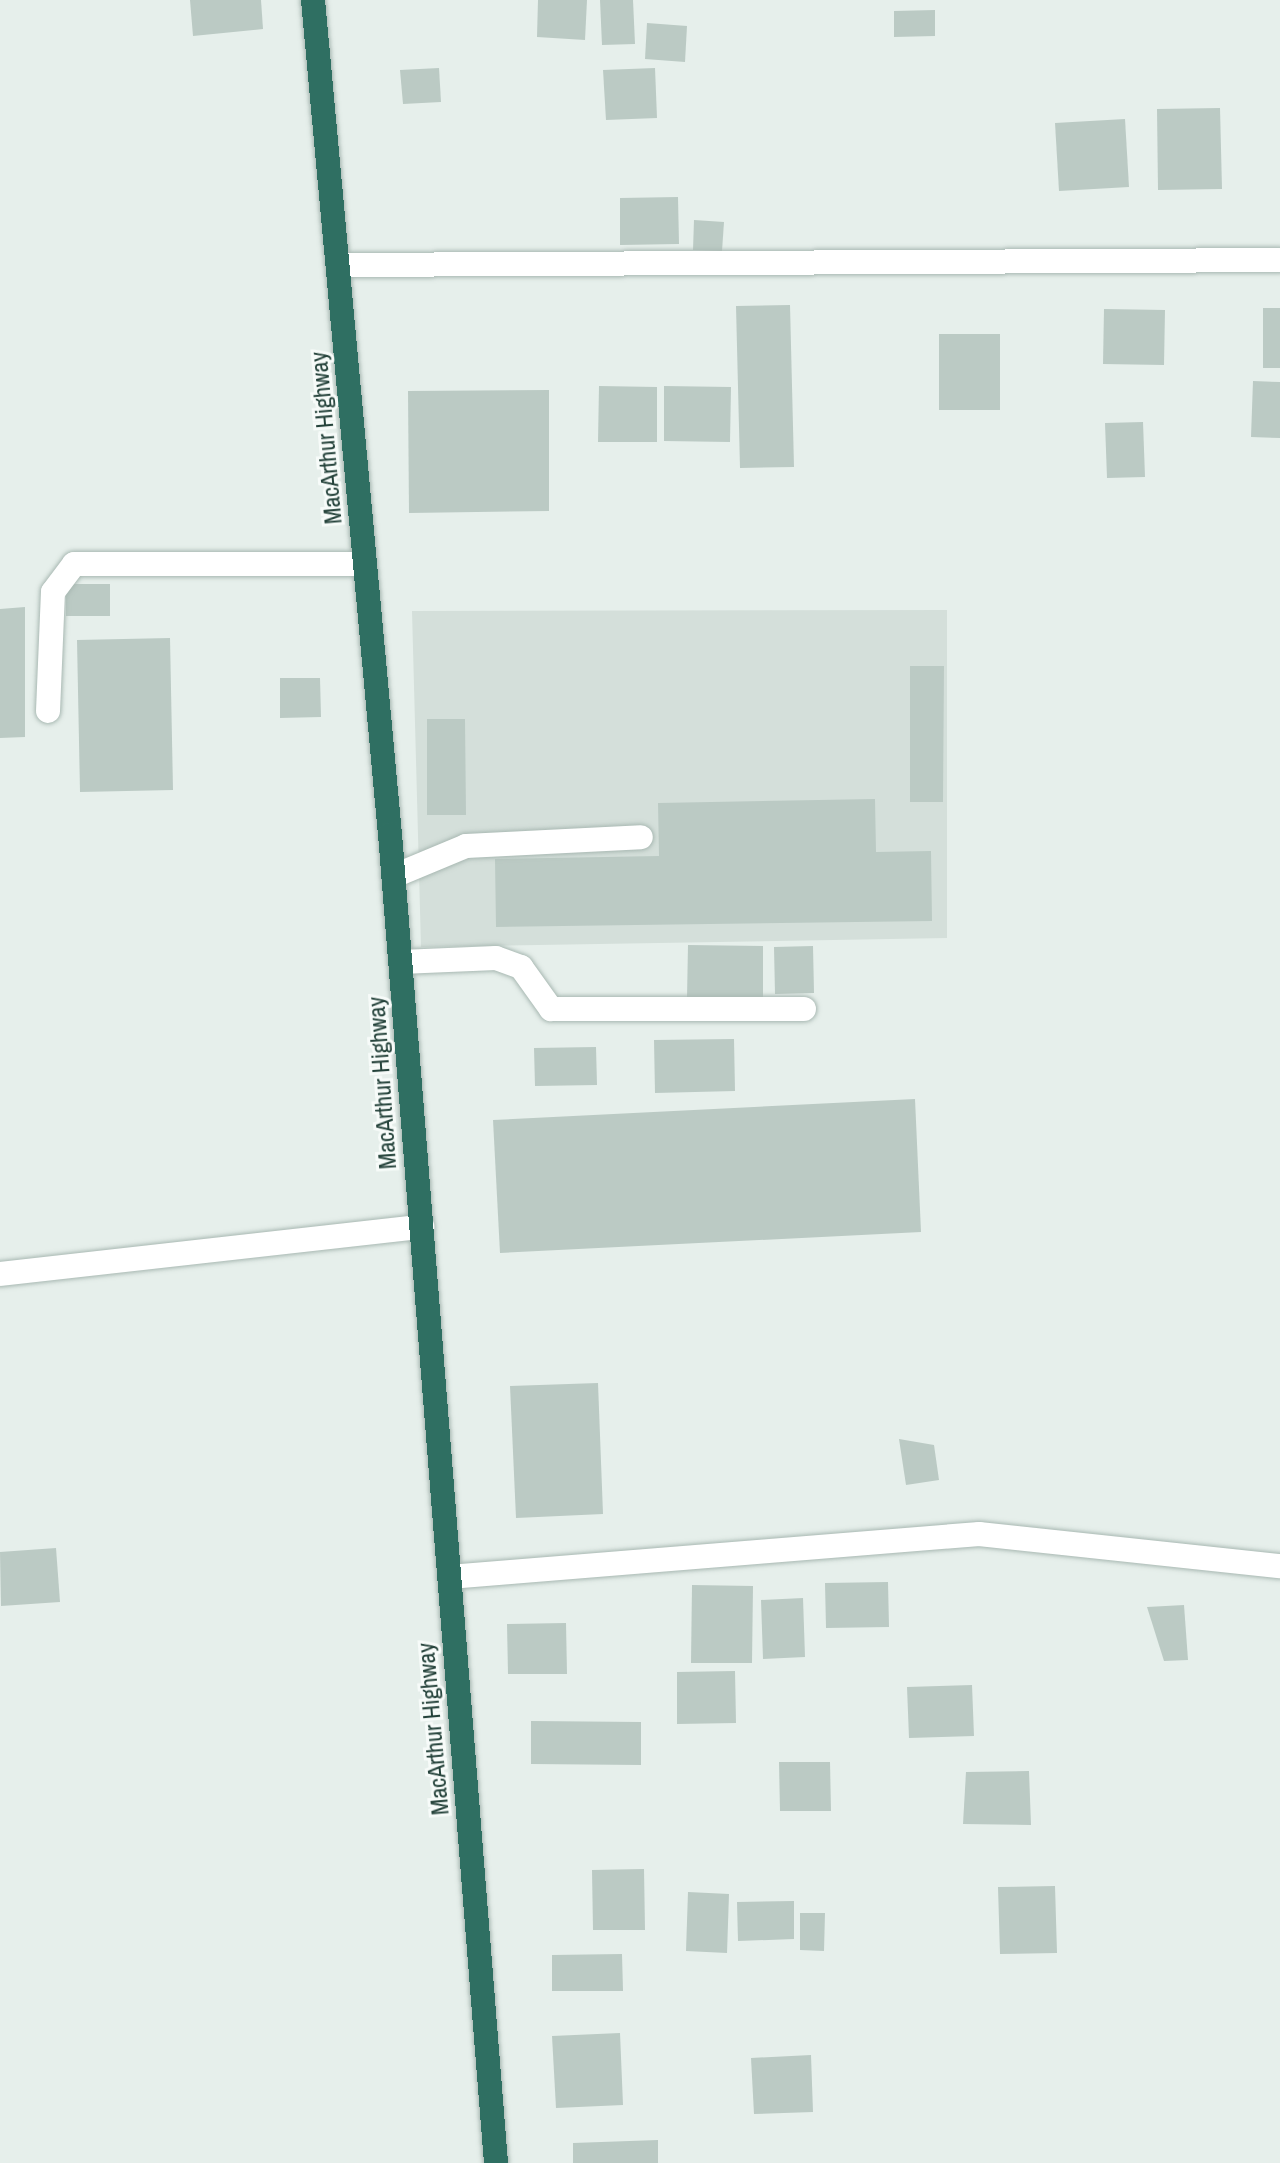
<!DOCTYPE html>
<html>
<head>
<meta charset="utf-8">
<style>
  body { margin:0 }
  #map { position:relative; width:1280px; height:2163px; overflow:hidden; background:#e6efeb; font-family:"Archivo Narrow",sans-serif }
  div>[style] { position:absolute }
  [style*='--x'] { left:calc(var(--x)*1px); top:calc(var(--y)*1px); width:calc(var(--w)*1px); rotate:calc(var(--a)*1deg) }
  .built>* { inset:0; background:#d4dfda }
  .building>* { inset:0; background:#bbcac4 }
  .roads { filter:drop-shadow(0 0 2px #a8b8b2) drop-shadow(0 0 2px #a8b8b2) }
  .minor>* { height:24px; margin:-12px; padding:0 12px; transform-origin:12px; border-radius:12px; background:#fff }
  .highway>* { height:24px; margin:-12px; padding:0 12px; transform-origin:12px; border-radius:12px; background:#2f6f62 }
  span { translate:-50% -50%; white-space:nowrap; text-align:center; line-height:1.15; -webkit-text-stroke:6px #f7fbf9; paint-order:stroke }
  .street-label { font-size:24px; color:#24423a }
</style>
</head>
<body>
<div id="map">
  <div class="built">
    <i style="clip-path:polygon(947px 610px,947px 938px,421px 947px,412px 611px)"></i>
  </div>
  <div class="building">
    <i style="clip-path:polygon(190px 0,261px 0,263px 29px,193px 36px)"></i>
    <i style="clip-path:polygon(538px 0,587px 0,585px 40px,537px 37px)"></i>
    <i style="clip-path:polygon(600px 0,633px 0,635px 44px,602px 45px)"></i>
    <i style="clip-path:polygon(935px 10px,935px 36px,894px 37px,894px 11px)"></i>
    <i style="clip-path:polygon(647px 23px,687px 26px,685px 62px,645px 59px)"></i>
    <i style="clip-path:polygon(439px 68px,441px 102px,403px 104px,400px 70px)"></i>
    <i style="clip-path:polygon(655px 68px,657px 118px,606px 120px,603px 70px)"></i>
    <i style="clip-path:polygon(1220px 108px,1222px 189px,1158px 190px,1157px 109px)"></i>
    <i style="clip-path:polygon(1125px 119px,1129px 187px,1059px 191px,1055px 123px)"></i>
    <i style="clip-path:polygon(678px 197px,679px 244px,620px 245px,620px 198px)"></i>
    <i style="clip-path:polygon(694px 220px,724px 222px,722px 251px,693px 250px)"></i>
    <i style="clip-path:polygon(790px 305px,794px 467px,740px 468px,736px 306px)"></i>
    <i style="clip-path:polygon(1263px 308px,1280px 308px,1280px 368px,1263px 368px)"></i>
    <i style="clip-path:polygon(1104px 309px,1165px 310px,1164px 365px,1103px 364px)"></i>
    <i style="clip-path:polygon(939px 334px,1000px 334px,1000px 410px,939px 410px)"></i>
    <i style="clip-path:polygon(1253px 381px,1280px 382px,1280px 438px,1251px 437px)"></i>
    <i style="clip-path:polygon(599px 386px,657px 387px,657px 442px,598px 442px)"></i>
    <i style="clip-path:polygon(664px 386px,731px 387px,730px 442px,664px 441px)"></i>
    <i style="clip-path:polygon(549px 390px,549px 511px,409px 513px,408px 391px)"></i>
    <i style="clip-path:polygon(1143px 422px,1145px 477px,1107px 478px,1105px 423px)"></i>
    <i style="clip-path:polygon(66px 584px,110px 584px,110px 616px,66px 616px)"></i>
    <i style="clip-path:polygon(25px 607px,25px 737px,0 738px,0 609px)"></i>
    <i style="clip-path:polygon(170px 638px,173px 790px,80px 792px,77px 640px)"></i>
    <i style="clip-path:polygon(910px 666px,944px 666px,943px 802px,910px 802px)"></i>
    <i style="clip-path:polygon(280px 678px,320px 678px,321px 717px,280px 718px)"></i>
    <i style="clip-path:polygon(427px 719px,465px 719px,466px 815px,427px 815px)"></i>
    <i style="clip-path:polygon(875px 799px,876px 852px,931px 851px,932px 921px,496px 927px,495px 859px,659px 856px,658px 803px)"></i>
    <i style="clip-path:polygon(688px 945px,763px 946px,763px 998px,687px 998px)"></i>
    <i style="clip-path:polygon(813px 946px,814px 993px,775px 994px,774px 947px)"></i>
    <i style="clip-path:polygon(734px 1039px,735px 1091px,655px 1093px,654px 1040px)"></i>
    <i style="clip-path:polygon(596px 1047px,597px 1085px,535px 1086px,534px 1048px)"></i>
    <i style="clip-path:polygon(915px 1099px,921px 1232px,500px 1253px,493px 1120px)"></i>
    <i style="clip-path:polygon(598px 1383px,603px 1514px,516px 1518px,510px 1386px)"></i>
    <i style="clip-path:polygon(899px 1439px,934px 1445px,939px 1480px,906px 1485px)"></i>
    <i style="clip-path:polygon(56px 1548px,60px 1602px,1px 1606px,0 1552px)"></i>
    <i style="clip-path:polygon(888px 1582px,889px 1627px,826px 1628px,825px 1583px)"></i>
    <i style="clip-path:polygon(692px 1585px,753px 1586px,752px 1663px,691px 1663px)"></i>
    <i style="clip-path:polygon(803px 1598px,805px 1657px,763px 1659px,761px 1600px)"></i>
    <i style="clip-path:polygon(1184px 1605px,1188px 1660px,1164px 1661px,1147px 1607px)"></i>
    <i style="clip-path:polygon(566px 1623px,567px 1674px,508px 1674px,507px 1624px)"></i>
    <i style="clip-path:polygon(735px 1671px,736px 1723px,677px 1724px,677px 1672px)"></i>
    <i style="clip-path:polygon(972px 1685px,974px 1736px,909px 1738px,907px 1687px)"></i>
    <i style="clip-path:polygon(531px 1721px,641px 1722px,641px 1765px,531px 1764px)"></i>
    <i style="clip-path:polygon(779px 1762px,830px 1762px,831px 1811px,780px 1811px)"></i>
    <i style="clip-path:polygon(1029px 1771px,1031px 1825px,963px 1824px,966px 1772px)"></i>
    <i style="clip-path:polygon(644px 1869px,645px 1930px,593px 1930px,592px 1870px)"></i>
    <i style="clip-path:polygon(1055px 1886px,1057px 1953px,1000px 1954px,998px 1887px)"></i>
    <i style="clip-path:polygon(688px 1892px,729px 1894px,727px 1953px,686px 1951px)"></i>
    <i style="clip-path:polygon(794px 1901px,794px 1939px,738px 1941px,737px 1902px)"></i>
    <i style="clip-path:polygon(800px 1913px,825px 1913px,824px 1951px,800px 1950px)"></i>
    <i style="clip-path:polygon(622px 1954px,623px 1991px,552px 1991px,552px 1955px)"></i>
    <i style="clip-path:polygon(620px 2033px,623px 2105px,556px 2108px,552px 2036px)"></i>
    <i style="clip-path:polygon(811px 2055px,813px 2112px,754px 2114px,751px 2058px)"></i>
    <i style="clip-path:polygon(658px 2140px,658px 2163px,573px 2163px,573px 2143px)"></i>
  </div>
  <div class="roads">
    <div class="minor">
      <i style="--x:339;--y:265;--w:941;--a:-0.3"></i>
      <i style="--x:48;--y:711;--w:119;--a:-87.6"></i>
      <i style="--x:53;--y:592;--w:35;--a:-53"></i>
      <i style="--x:74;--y:564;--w:291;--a:0"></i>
      <i style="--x:394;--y:876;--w:78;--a:-22.6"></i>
      <i style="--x:466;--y:846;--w:175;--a:-2.9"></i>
      <i style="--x:401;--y:962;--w:95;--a:-2.4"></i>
      <i style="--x:496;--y:958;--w:27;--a:20"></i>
      <i style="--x:521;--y:967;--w:52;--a:54.5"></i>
      <i style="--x:551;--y:1009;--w:253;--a:0"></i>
      <i style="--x:0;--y:1274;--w:425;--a:-6.4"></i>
      <i style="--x:449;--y:1577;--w:532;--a:-4.64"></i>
      <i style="--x:979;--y:1534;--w:303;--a:6.1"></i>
    </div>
    <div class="highway">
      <i style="--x:313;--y:0;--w:838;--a:84.73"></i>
      <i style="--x:390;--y:834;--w:1333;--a:85.44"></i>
    </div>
  </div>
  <div class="street-label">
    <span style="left:326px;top:438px;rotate:-95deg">MacArthur Highway</span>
    <span style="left:382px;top:1083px;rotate:-94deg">MacArthur Highway</span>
    <span style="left:433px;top:1729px;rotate:-95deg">MacArthur Highway</span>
  </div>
</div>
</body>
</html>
